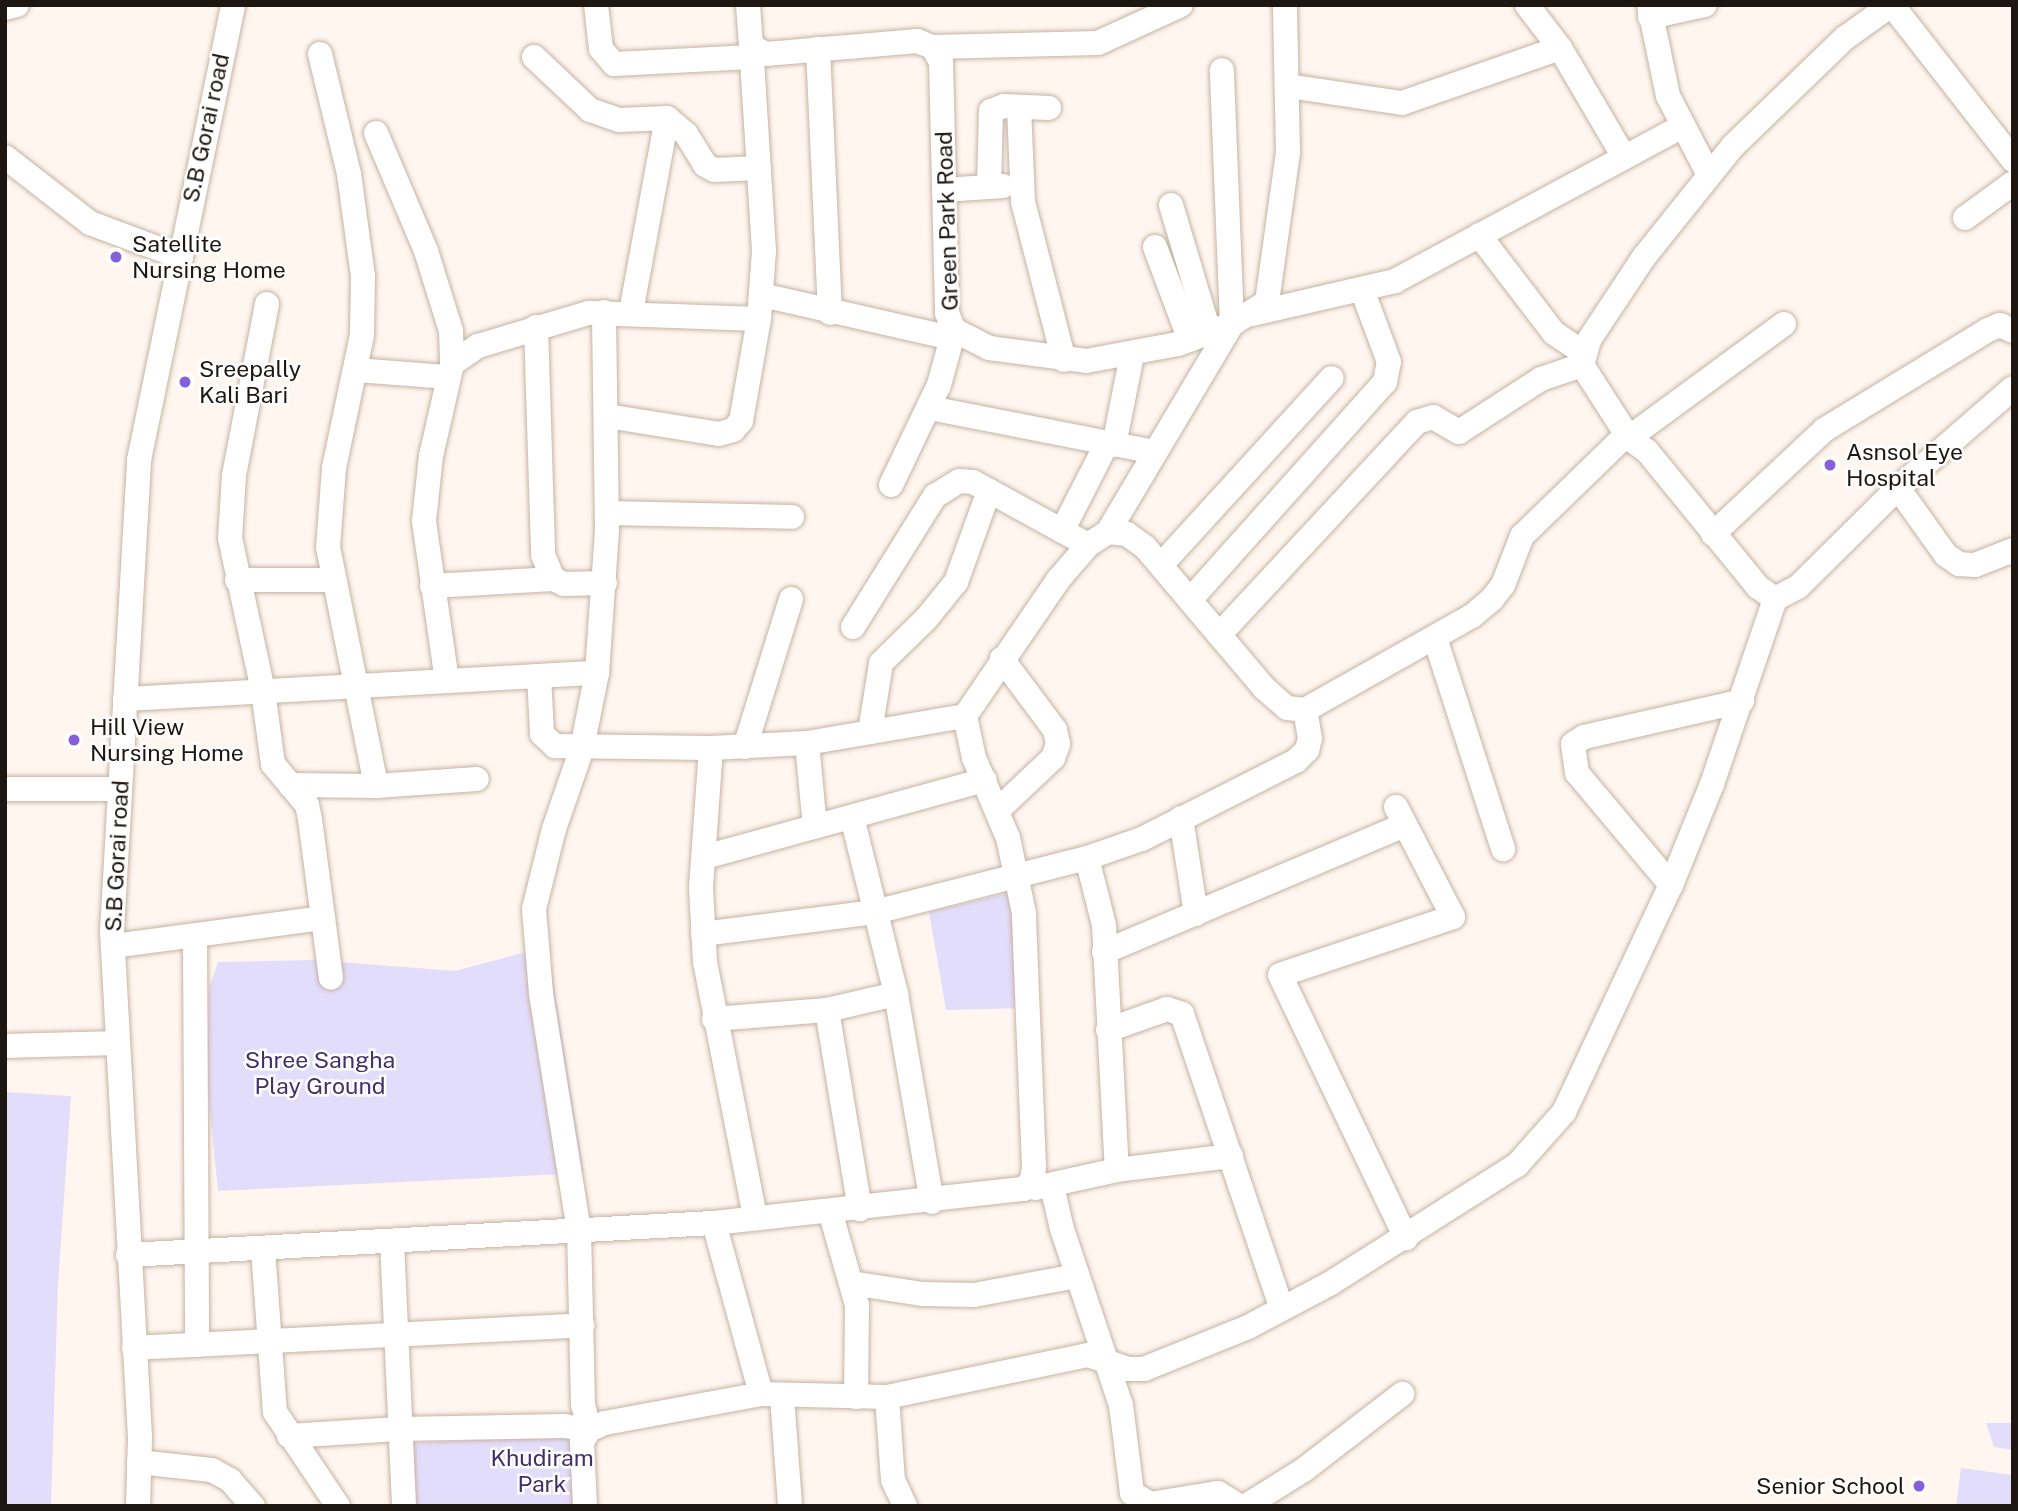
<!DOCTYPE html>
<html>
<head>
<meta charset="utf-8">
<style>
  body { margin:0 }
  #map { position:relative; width:2018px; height:1511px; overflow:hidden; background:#fef6ef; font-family:"Public Sans",sans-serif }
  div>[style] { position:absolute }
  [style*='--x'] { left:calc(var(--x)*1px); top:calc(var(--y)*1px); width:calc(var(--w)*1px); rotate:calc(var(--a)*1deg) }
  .green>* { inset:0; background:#e3ddfc }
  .roads { filter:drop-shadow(0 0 2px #c5b3a2) drop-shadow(0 0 2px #c5b3a2) }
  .minor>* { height:24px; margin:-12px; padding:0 12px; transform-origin:12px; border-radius:12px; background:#fff }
  .dots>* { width:19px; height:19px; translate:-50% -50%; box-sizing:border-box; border:4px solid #fff; border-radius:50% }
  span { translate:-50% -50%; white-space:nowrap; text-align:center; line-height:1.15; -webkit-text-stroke:5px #fff; paint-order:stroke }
  .street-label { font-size:23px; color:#1e1711 }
  .poi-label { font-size:23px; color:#1e1711 }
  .left { translate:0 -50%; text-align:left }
  .right { translate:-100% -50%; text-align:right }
  .park-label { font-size:23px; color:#41306b }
  .frame { position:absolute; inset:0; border:7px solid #1e1711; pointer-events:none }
</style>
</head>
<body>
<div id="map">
  <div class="green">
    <i style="clip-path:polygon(1017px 891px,1028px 1008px,946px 1010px,929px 912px)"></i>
    <i style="clip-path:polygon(548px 946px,584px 1173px,218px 1191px,207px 1083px,209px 988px,218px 962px,315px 960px,455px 971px)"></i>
    <i style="clip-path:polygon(5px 1092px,71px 1096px,58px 1285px,51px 1506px,5px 1506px)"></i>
    <i style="clip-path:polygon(1986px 1423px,2013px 1423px,2013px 1450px,1994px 1447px)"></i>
    <i style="clip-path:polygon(574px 1435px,579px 1506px,405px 1506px,399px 1444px)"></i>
    <i style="clip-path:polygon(1961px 1468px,2013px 1475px,2013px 1506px,1956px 1506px)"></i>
  </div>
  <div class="roads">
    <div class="minor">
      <i style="--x:596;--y:5;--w:44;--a:83.5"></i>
      <i style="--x:601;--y:49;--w:20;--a:49"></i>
      <i style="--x:614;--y:64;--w:138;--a:-2.9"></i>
      <i style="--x:748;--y:5;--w:41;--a:85.8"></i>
      <i style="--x:751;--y:46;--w:17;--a:28"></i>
      <i style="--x:766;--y:54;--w:152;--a:-4.9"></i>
      <i style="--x:917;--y:41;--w:17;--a:21"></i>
      <i style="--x:933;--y:47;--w:17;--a:62"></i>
      <i style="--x:941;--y:62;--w:251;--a:88.6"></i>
      <i style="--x:947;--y:313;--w:18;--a:68"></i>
      <i style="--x:954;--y:330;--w:39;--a:27"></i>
      <i style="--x:989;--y:348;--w:98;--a:7.6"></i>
      <i style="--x:1086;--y:361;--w:94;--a:-10.5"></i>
      <i style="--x:1178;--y:344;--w:58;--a:-20.3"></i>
      <i style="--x:1232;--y:324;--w:41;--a:-32.2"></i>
      <i style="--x:1267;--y:302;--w:150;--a:-82"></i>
      <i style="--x:1288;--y:153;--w:148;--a:-91.2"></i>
      <i style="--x:1527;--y:5;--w:54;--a:52.5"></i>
      <i style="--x:1560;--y:48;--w:126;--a:59.6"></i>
      <i style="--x:1649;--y:5;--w:93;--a:78.2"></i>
      <i style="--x:1668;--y:96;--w:89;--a:62.6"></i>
      <i style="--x:1892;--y:5;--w:197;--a:52"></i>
      <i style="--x:5;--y:8;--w:12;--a:-14"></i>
      <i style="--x:1650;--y:17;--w:56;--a:-12.3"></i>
      <i style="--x:933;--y:47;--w:165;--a:-1.4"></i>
      <i style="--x:1098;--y:43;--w:91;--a:-24.6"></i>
      <i style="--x:818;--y:49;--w:264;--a:87.4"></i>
      <i style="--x:320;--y:54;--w:123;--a:76.4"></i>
      <i style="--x:349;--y:174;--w:103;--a:82.2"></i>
      <i style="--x:363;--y:276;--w:59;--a:91"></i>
      <i style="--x:362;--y:335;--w:136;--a:101.9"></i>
      <i style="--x:334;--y:468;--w:79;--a:94.3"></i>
      <i style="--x:328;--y:547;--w:244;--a:78.6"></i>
      <i style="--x:534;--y:57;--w:77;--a:43.4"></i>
      <i style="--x:590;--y:110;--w:31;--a:19"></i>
      <i style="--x:619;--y:120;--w:48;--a:-2.4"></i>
      <i style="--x:667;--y:118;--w:25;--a:40"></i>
      <i style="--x:686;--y:134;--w:36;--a:58"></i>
      <i style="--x:705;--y:165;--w:10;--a:29"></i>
      <i style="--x:714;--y:170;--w:45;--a:-2.5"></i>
      <i style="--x:1288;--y:86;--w:115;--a:8.5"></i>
      <i style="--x:1402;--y:103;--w:167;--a:-19.2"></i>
      <i style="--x:1019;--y:107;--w:95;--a:87.6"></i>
      <i style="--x:1023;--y:202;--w:163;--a:75.5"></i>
      <i style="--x:376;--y:133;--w:128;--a:67"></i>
      <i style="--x:426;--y:251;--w:84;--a:72.6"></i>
      <i style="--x:451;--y:331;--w:33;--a:88"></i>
      <i style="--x:5;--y:157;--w:108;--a:37.8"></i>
      <i style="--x:90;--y:223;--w:94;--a:20.6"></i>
      <i style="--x:989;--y:187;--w:76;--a:-88.5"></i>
      <i style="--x:991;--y:111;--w:14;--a:-21"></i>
      <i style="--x:1004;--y:106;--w:45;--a:2.5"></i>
      <i style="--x:944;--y:190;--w:59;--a:-3.9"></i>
      <i style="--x:1171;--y:205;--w:133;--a:73.3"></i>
      <i style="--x:1965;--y:218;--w:59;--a:-36.1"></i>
      <i style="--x:1479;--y:235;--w:123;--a:52.6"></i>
      <i style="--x:1554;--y:333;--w:34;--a:34"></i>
      <i style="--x:1155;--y:247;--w:99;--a:69.4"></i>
      <i style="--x:762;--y:295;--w:195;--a:12.8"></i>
      <i style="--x:267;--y:304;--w:174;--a:100.9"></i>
      <i style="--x:234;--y:475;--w:63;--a:93.6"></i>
      <i style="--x:230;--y:538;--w:157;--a:77.8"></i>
      <i style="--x:263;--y:691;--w:74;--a:82.2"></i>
      <i style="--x:273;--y:764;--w:53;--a:50.3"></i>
      <i style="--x:307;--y:805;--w:14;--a:78"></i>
      <i style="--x:310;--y:819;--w:160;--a:82.5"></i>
      <i style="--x:631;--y:312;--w:197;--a:-79.5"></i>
      <i style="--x:1252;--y:314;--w:147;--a:-13"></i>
      <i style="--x:1395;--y:281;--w:327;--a:-28.3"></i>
      <i style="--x:1784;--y:324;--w:192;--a:143.7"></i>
      <i style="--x:1629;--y:438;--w:87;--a:-122.8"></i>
      <i style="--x:1582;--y:365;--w:26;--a:-74"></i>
      <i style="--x:1589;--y:340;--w:100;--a:-56.5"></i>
      <i style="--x:1644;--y:257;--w:142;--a:-51.3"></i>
      <i style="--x:1733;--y:146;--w:156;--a:-44"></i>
      <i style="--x:1845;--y:38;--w:57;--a:-35.7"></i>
      <i style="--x:536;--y:327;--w:228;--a:88.2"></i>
      <i style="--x:543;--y:555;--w:26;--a:67"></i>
      <i style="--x:553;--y:579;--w:12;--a:24"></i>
      <i style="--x:564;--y:584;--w:41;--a:-1.4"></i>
      <i style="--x:356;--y:370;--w:90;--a:4.4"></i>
      <i style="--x:930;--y:408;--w:229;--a:11.1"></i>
      <i style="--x:607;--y:416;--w:113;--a:9.1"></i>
      <i style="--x:719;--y:434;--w:15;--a:-16"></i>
      <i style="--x:733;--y:430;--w:12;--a:-48"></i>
      <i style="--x:741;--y:421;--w:104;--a:-80"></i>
      <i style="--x:759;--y:319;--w:68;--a:-85.8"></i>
      <i style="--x:764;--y:251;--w:205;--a:-93.6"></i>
      <i style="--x:1114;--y:445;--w:92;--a:-78.7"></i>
      <i style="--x:891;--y:485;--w:111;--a:-64.4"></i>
      <i style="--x:939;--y:385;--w:57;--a:-74.7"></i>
      <i style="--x:1898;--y:488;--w:82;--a:54.4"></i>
      <i style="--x:1946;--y:555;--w:16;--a:35"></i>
      <i style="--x:1959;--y:564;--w:16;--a:4"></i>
      <i style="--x:1975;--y:565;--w:41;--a:-21.5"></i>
      <i style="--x:607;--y:513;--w:185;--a:1.2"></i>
      <i style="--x:1062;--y:531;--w:99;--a:-62.9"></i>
      <i style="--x:1108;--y:532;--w:242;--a:-59.2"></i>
      <i style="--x:1232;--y:324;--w:254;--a:-92.3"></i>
      <i style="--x:1713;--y:534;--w:152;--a:-43.1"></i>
      <i style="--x:1824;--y:430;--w:192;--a:-31.4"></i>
      <i style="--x:1988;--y:330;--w:13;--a:-23"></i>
      <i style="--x:2000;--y:325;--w:14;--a:25"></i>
      <i style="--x:1161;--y:565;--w:253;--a:-47.6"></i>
      <i style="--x:237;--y:580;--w:97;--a:0"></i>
      <i style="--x:432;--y:586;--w:121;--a:-3.3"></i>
      <i style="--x:1190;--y:600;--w:292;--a:-48.2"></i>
      <i style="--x:1385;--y:382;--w:20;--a:-79"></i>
      <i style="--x:1389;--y:362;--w:75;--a:-110.4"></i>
      <i style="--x:853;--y:627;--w:155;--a:-58"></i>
      <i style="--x:935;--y:496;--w:28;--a:-32"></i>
      <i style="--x:959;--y:481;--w:14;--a:4"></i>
      <i style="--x:973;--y:482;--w:131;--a:28.7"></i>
      <i style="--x:1219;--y:635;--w:291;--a:-47.1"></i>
      <i style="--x:1417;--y:422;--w:17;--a:-17"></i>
      <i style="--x:1433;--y:417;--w:30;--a:30"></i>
      <i style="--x:1459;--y:432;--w:98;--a:-32.9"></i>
      <i style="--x:1541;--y:379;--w:43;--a:-18.9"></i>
      <i style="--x:1435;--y:638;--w:222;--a:72.1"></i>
      <i style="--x:539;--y:676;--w:58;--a:87"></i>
      <i style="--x:542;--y:734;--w:18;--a:43"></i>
      <i style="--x:555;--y:746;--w:156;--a:0.7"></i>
      <i style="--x:711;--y:748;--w:96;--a:-3"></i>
      <i style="--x:807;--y:743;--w:160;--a:-9.7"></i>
      <i style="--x:447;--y:681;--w:162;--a:-98.2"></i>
      <i style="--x:424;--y:521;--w:65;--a:-83.9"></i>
      <i style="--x:431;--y:456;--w:94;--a:-77.1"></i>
      <i style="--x:452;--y:364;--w:32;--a:-35"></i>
      <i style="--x:478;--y:346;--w:116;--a:-16.6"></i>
      <i style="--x:589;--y:313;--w:170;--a:2"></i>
      <i style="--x:125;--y:699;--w:473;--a:-3.2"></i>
      <i style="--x:870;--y:732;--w:70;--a:-80.9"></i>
      <i style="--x:881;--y:663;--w:63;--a:-44.4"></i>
      <i style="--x:926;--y:619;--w:48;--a:-51"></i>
      <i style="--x:956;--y:582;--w:97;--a:-70.1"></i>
      <i style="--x:807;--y:743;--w:84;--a:84.6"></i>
      <i style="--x:745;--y:747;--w:155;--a:-72.7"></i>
      <i style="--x:711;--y:748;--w:140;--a:94.1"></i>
      <i style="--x:701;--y:888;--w:74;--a:86.9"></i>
      <i style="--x:705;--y:962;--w:261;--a:78.9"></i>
      <i style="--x:290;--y:785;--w:86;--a:0.7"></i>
      <i style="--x:376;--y:786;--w:101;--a:-4"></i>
      <i style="--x:5;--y:789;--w:115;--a:0"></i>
      <i style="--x:1396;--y:807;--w:124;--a:62.6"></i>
      <i style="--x:1453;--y:917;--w:182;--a:161.5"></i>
      <i style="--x:1280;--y:975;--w:292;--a:64.4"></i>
      <i style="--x:998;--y:810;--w:76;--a:-43.4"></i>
      <i style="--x:1053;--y:758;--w:15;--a:-70"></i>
      <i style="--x:1058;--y:744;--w:14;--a:-102"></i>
      <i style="--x:1055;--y:730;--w:89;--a:-126.7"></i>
      <i style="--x:852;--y:817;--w:182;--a:76"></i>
      <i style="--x:896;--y:994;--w:211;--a:80.2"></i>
      <i style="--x:1181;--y:818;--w:97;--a:81.1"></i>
      <i style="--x:705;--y:857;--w:290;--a:-15.4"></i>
      <i style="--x:1087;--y:858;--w:69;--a:75.8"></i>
      <i style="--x:1104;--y:925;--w:245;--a:87"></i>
      <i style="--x:1671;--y:885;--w:146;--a:-130"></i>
      <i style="--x:1577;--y:773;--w:29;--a:-98"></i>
      <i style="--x:1573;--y:744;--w:13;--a:-32"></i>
      <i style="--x:1584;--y:737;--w:162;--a:-12.8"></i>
      <i style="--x:703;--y:934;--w:173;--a:-7.3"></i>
      <i style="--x:875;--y:912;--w:219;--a:-14.3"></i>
      <i style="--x:1087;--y:858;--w:58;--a:-19.1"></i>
      <i style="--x:1142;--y:839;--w:173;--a:-26.9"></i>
      <i style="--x:1296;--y:761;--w:16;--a:-45"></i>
      <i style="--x:1307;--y:750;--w:12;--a:-76"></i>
      <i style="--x:1310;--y:738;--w:28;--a:-100"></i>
      <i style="--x:195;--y:937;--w:408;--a:89.7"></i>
      <i style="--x:113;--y:946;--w:212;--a:-7.6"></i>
      <i style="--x:1104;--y:952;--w:324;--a:-22.9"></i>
      <i style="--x:827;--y:1010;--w:202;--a:80.6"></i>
      <i style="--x:714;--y:1019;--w:113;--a:-4.6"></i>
      <i style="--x:827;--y:1010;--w:71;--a:-13.1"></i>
      <i style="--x:1108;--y:1030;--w:63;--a:-19.6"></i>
      <i style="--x:1167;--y:1009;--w:16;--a:18"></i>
      <i style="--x:1182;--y:1014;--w:311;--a:71.3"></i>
      <i style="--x:5;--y:1046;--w:111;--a:-1.5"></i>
      <i style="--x:1052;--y:1186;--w:44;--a:76.9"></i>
      <i style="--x:1062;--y:1229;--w:186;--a:71.5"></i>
      <i style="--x:1121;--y:1405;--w:89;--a:82.9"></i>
      <i style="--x:1132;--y:1493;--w:21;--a:31"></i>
      <i style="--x:1150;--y:1504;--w:69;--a:-9.2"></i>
      <i style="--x:1218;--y:1493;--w:25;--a:32"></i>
      <i style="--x:1035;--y:1188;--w:84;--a:-12.4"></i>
      <i style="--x:1117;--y:1170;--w:115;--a:-7"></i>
      <i style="--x:830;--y:1211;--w:98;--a:74"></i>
      <i style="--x:857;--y:1305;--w:92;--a:90.6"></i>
      <i style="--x:714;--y:1223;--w:177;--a:74.6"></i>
      <i style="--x:392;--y:1241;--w:265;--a:87.4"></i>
      <i style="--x:263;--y:1249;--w:163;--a:85.8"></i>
      <i style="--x:275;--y:1412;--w:113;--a:56.2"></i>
      <i style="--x:128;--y:1255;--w:587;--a:-3.13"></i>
      <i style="--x:714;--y:1223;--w:312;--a:-6.3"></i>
      <i style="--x:1024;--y:1189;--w:12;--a:-48"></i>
      <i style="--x:1032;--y:1180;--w:13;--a:-81"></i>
      <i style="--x:1034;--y:1167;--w:254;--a:-92.3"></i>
      <i style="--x:1024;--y:913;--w:77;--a:-102"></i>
      <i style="--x:1008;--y:838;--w:87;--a:-113"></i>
      <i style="--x:974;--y:758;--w:43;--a:-102.1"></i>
      <i style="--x:965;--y:716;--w:165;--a:-55.6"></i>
      <i style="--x:1058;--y:580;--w:46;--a:-49.4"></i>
      <i style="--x:1088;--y:545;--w:24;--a:-33"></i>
      <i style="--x:1108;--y:532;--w:19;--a:6"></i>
      <i style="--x:1127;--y:534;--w:22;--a:36"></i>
      <i style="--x:1145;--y:547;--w:185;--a:49.8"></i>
      <i style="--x:1264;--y:688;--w:30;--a:41"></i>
      <i style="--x:1287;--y:708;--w:18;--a:6"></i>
      <i style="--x:1305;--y:710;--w:192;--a:-29.4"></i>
      <i style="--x:1472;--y:616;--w:26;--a:-40"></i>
      <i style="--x:1492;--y:599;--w:18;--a:-52"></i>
      <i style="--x:1503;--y:585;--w:53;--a:-68.8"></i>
      <i style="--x:1522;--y:536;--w:138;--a:-44.1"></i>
      <i style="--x:1621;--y:440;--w:8;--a:-14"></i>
      <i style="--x:1629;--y:438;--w:22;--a:36"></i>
      <i style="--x:1647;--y:451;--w:176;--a:50.8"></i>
      <i style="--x:1758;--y:587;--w:21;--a:35"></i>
      <i style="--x:1775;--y:599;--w:26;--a:-28"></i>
      <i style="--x:1798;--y:587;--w:141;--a:-44.7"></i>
      <i style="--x:1898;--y:488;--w:152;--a:-41"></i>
      <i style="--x:851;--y:1283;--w:73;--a:8.7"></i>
      <i style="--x:923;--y:1294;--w:51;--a:1.1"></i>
      <i style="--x:974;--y:1295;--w:105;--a:-10.5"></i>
      <i style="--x:134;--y:1348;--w:449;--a:-2.9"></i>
      <i style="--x:782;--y:1396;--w:110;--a:85.8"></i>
      <i style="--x:887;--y:1397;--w:83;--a:85.9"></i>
      <i style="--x:893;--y:1480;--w:29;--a:65"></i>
      <i style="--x:289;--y:1436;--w:109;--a:-3.7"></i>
      <i style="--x:398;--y:1429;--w:166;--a:-1"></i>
      <i style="--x:564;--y:1426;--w:25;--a:9"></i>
      <i style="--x:589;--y:1430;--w:26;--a:-103"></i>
      <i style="--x:583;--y:1405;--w:174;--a:-91.3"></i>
      <i style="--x:579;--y:1231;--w:241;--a:-99.1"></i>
      <i style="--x:541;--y:993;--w:84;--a:-94.8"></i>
      <i style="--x:534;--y:909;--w:82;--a:-76"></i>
      <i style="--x:554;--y:829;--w:86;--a:-70.9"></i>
      <i style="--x:582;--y:748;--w:76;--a:-78.7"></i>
      <i style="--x:597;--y:673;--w:143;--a:-86"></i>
      <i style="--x:607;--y:530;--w:218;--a:-90.8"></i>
      <i style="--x:139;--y:1462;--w:73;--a:6.3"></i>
      <i style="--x:212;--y:1470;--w:21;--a:29"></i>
      <i style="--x:230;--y:1480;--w:35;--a:49"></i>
      <i style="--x:138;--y:1506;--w:69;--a:-88.3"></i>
      <i style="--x:140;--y:1437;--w:507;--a:-93.17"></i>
      <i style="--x:112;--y:931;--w:472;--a:-86.7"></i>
      <i style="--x:139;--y:460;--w:465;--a:-78.3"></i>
      <i style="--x:585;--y:1506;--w:64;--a:-92.7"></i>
      <i style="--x:582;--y:1442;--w:14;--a:-60"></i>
      <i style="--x:589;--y:1430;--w:17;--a:-24"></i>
      <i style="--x:605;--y:1423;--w:159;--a:-10.5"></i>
      <i style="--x:761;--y:1394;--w:126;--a:1.4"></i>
      <i style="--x:887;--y:1397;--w:205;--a:-11.8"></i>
      <i style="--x:1088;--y:1355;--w:42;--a:19.3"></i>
      <i style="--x:1128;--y:1369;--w:16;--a:0"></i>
      <i style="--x:1144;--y:1369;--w:112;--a:-22"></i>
      <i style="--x:1248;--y:1327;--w:94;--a:-27.9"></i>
      <i style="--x:1331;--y:1283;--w:220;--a:-32.4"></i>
      <i style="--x:1517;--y:1165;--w:71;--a:-48.4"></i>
      <i style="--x:1564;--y:1112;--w:251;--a:-64.8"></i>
      <i style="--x:1671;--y:885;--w:109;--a:-67.9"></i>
      <i style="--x:1712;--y:784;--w:195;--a:-71.2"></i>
      <i style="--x:1246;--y:1506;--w:70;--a:-32.1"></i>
      <i style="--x:1305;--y:1469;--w:123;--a:-37.7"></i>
    </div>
  </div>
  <div class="dots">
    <i style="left:116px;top:257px;background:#8660da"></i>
    <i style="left:185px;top:382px;background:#8660da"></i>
    <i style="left:1830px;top:465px;background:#8660da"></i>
    <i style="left:74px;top:740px;background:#8660da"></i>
    <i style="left:1919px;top:1486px;background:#8660da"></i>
  </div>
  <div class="street-label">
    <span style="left:206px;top:128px;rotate:-78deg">S.B Gorai road</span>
    <span style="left:947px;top:221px;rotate:-92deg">Green Park Road</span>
    <span style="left:117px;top:856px;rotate:-87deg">S.B Gorai road</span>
  </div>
  <div class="poi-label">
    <span class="left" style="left:132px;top:257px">Satellite<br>Nursing Home</span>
    <span class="left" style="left:199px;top:382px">Sreepally<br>Kali Bari</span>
    <span class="left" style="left:1846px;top:465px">Asnsol Eye<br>Hospital</span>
    <span class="left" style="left:90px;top:740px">Hill View<br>Nursing Home</span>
    <span class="right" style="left:1905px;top:1486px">Senior School</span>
  </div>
  <div class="park-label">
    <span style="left:320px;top:1073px">Shree Sangha<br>Play Ground</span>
    <span style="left:542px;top:1471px">Khudiram<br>Park</span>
  </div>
  <div class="frame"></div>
</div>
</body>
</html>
